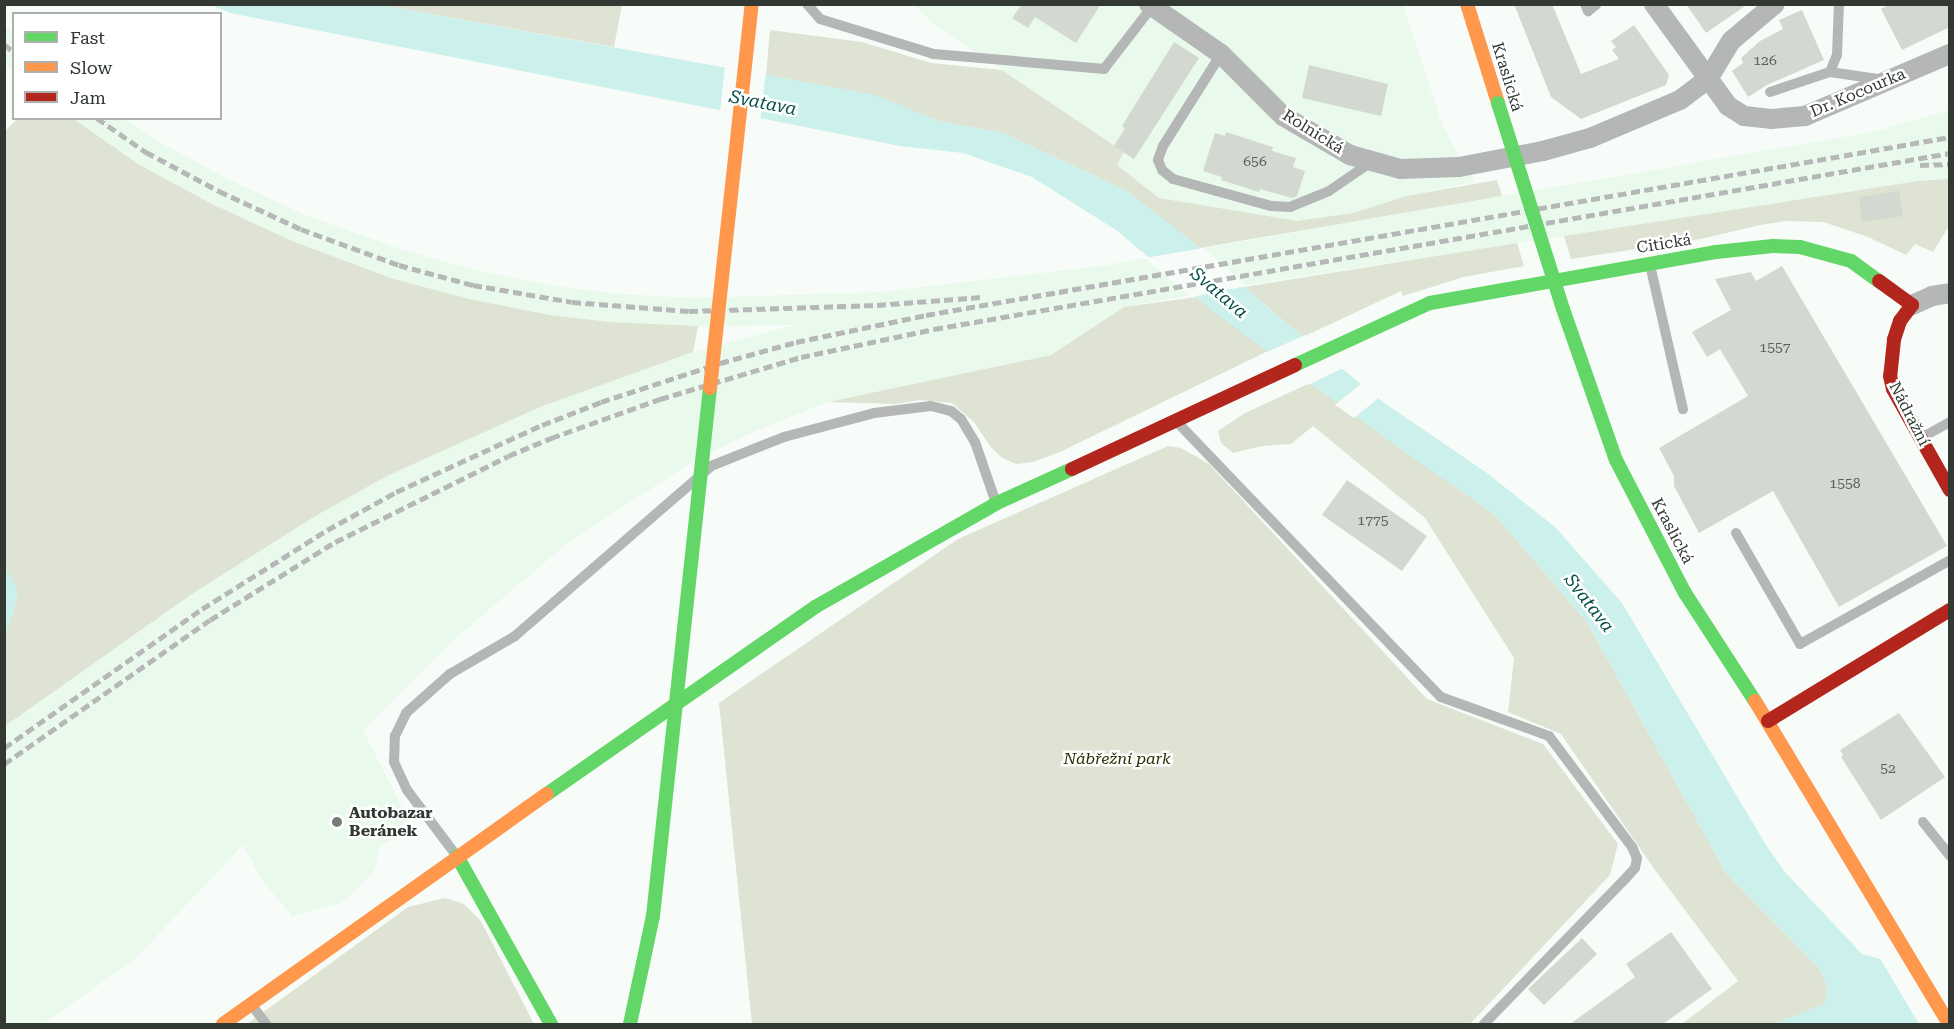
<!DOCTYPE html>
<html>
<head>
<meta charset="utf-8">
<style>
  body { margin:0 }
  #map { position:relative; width:1954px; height:1029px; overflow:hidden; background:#f7fcf8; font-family:"Roboto Serif",serif }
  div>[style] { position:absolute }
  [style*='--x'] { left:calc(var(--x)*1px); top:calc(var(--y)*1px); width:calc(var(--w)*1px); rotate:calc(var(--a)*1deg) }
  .built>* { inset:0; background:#e9faec }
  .green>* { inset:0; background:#dee3d4 }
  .water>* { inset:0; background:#ccf0eb }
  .pier>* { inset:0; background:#f7fcf8 }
  .building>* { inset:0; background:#d3d9d0 }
  .lane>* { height:10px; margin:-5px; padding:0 5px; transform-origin:5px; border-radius:5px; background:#b4b7b6 }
  .street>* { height:20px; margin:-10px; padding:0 10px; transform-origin:10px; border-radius:10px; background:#b4b7b6 }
  .fast>* { height:14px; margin:-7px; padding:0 7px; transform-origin:7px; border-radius:7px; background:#63d668 }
  .slow>* { height:14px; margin:-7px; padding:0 7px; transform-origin:7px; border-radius:7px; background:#ff974d }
  .jam>* { height:14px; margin:-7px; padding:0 7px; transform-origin:7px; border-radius:7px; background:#b3261e }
  .rail>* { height:4.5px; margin-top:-2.25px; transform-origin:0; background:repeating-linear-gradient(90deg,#b5b8b6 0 9px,transparent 0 13.5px) }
  .fast-bridge>* { height:14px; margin:-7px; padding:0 7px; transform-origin:7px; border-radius:7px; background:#63d668 }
  .slow-bridge>* { height:14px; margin:-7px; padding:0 7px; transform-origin:7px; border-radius:7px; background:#ff974d }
  .dots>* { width:16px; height:16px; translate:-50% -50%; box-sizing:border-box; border:3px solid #fff; border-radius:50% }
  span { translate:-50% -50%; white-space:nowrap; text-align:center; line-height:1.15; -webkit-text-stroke:5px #fff; paint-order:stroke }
  .number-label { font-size:14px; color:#5a615a }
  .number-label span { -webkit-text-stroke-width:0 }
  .street-label { font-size:16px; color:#313932 }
  .park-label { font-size:16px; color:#2a2e00; font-style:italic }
  .poi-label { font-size:16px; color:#313932; font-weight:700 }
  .left { translate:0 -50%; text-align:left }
  .water-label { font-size:18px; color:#034e49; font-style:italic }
  .frame { position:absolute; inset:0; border:6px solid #313932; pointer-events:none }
  .legend { position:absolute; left:12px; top:12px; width:210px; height:108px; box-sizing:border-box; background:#fff; border:2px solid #adb0ad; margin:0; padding:8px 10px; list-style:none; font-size:18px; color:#313932 }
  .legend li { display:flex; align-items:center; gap:12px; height:30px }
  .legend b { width:30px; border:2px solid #adb0ad }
</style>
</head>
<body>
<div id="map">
  <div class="built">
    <i style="clip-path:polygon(914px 5px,1403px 5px,1443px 127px,1475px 182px,1406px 196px,1353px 213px,1297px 221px,1159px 198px,1117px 165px,1124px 152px,931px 22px)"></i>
    <i style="clip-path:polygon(4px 25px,13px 33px,13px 72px,5px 64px)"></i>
    <i style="clip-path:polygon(1949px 110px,1949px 179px,1918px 181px,1273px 281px,1124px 307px,1051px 355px,828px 402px,753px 432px,695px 460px,565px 545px,463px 632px,363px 730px,408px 819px,410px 830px,381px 845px,374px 870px,355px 892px,339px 903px,292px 916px,263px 882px,243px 845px,134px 960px,43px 1024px,5px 1024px,4px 726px,192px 594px,317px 515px,387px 476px,540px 407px,621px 376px,707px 348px,794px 325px,691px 327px,618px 324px,550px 315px,469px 299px,394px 279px,292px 241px,212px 204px,138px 164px,74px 119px,125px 119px,154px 139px,226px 178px,303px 214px,403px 250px,476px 270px,555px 286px,620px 294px,692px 298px,880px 292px,1101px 266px,1877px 131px)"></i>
  </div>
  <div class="green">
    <i style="clip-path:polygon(380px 5px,622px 5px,614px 47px)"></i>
    <i style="clip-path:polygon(770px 30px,862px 42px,931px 63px,1002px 70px,1124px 152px,1117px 165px,1159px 198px,1297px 221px,1353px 213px,1406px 196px,1497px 180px,1502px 196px,1200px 248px,1125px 190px,1003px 133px,938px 121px,873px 95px,766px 75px)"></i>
    <i style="clip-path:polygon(17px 119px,74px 119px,138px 164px,212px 204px,292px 241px,394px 279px,469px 299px,550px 315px,609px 322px,698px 326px,693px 352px,540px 407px,387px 476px,317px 515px,192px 594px,5px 726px,4px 132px)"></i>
    <i style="clip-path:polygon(1949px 179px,1949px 226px,1933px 252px,1915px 244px,1906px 255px,1868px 237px,1823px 222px,1786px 221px,1760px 225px,1701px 239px,1571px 259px,1564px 236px,1918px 181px)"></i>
    <i style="clip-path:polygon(1517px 243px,1524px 266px,1464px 277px,1403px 296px,1401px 291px,1303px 337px,1244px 287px)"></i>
    <i style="clip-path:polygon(1196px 297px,1268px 351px,1060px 452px,1033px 462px,1016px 464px,1002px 458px,990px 446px,974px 422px,952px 403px,920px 400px,896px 404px,828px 402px,1051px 355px,1124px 307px)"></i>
    <i style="clip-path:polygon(1310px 383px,1494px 514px,1587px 622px,1726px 873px,1819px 968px,1828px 986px,1825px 1004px,1773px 1024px,1682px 1024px,1738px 981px,1655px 870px,1561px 734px,1508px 712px,1514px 658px,1425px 518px,1313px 426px,1291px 444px,1262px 446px,1233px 453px,1221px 443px,1218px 431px,1245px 413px)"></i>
    <i style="clip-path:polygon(1168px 446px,1181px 448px,1209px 464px,1427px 699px,1543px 744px,1618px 844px,1610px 875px,1470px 1024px,752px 1024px,719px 703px,958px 539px)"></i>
    <i style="clip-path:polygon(445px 898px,464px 904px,481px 921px,534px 1024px,247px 1024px,408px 907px)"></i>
  </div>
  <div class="water">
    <i style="clip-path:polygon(211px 5px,380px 5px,876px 95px,938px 121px,1003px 133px,1125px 190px,1189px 239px,1272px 311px,1383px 402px,1487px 473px,1555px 527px,1622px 603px,1766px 845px,1784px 871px,1862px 954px,1949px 977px,1949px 1024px,1773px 1024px,1825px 1004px,1828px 986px,1819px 968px,1726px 873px,1587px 622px,1494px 514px,1400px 449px,1218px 315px,1116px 230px,1032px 177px,963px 153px,900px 146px,230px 13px)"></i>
    <i style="clip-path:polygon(5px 566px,18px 591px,13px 615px,5px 635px)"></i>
  </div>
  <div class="pier">
    <i style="clip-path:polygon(725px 65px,766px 72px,760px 121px,720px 113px)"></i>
    <i style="clip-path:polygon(1204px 248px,1247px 286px,1191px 297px,1145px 258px)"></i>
    <i style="clip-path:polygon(1305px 335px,1345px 367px,1308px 385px,1265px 353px)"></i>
    <i style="clip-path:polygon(1363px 382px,1381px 396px,1354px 418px,1335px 405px)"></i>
    <i style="clip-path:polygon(1878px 955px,1946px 973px,1949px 980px,1949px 1024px,1919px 1024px)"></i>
  </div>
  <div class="building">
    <i style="clip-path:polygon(1016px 4px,1101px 4px,1076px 43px,1035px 17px,1028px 28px,1012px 18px,1020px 7px)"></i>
    <i style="clip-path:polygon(1514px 4px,1552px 4px,1581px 74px,1619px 59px,1612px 50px,1616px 47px,1611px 41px,1634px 25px,1669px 75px,1666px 85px,1581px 119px,1551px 97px)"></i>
    <i style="clip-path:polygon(1686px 4px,1748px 4px,1706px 33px)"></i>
    <i style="clip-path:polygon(1890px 4px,1950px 4px,1950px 27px,1902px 50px,1881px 9px)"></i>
    <i style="clip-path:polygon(1802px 10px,1824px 60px,1767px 85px,1748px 97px,1732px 71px,1743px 63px,1741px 58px,1760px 41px,1783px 29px,1779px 20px)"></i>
    <i style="clip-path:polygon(1174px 42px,1199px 58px,1134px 159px,1114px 146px,1125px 128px,1122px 126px)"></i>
    <i style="clip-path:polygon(1309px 65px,1388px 84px,1381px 116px,1302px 98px)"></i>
    <i style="clip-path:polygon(1226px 132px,1273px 147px,1272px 151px,1296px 158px,1293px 167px,1305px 171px,1297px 196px,1292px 198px,1260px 189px,1259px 192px,1221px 180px,1222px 177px,1203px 171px,1215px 133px,1225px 136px)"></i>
    <i style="clip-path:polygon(1899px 191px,1903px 216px,1862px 222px,1859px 197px)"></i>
    <i style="clip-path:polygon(1782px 266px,1947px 546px,1839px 607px,1773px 491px,1699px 533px,1674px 486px,1674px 476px,1659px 448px,1748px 396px,1720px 349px,1707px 357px,1692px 332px,1731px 310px,1715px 279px,1751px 272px,1756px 281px)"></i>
    <i style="clip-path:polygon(1347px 480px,1427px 536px,1402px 571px,1322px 515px)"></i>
    <i style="clip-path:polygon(1899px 713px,1945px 777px,1881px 820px,1841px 757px,1843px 755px,1840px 750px)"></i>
    <i style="clip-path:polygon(1671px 932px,1712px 989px,1663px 1024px,1570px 1024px,1635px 977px,1626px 964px)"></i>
    <i style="clip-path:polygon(1582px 938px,1597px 954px,1544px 1005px,1528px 989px)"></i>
  </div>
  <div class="lane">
    <i style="--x:807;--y:4;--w:20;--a:49"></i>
    <i style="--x:820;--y:19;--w:119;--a:17.1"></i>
    <i style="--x:934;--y:54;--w:171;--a:5"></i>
    <i style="--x:1104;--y:69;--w:78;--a:-52.3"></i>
    <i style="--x:1585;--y:4;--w:8;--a:67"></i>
    <i style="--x:1588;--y:11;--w:11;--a:-38"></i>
    <i style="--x:1221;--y:54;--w:109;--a:122.2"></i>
    <i style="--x:1163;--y:146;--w:15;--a:110"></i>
    <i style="--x:1158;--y:160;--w:11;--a:68"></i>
    <i style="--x:1162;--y:170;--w:14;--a:39"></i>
    <i style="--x:1173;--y:179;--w:102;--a:15.4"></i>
    <i style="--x:1271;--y:206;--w:19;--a:3"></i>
    <i style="--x:1290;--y:207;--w:42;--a:-22.3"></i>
    <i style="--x:1329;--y:191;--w:51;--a:-34.6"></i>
    <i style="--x:1830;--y:72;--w:18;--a:-68"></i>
    <i style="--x:1837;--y:55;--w:51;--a:-87.8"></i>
    <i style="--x:1770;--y:92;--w:63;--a:-18.4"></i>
    <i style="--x:1830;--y:72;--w:55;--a:8.4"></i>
    <i style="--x:1650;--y:265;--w:148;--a:77.1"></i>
    <i style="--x:1177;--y:422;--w:381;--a:46.2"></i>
    <i style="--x:1441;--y:697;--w:115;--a:19.9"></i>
    <i style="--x:1549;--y:736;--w:139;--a:53.2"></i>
    <i style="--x:1632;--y:847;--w:12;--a:66"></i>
    <i style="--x:1637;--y:858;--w:10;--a:101"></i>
    <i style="--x:1635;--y:868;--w:13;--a:132"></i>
    <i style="--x:1626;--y:878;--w:204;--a:134.2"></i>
    <i style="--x:1921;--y:438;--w:33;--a:-29"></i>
    <i style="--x:1736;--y:533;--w:128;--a:60"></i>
    <i style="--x:1800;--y:644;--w:172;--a:-29.2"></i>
    <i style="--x:1923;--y:822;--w:43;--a:51.5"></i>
    <i style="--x:456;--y:855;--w:81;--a:-127"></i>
    <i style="--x:407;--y:790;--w:31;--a:-115"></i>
    <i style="--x:394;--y:762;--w:26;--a:-88"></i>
    <i style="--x:395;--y:736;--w:25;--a:-64"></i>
    <i style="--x:406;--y:713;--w:59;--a:-41.6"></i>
    <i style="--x:450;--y:674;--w:75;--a:-30.3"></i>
    <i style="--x:515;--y:636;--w:259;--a:-40.9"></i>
    <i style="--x:711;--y:466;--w:79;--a:-21.7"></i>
    <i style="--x:784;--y:437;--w:93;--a:-14.9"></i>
    <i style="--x:874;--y:413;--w:57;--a:-7"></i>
    <i style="--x:931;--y:406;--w:21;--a:14"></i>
    <i style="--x:951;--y:411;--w:13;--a:39"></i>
    <i style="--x:961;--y:419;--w:27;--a:59"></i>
    <i style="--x:975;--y:442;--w:65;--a:71"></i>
    <i style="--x:251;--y:1004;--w:25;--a:53"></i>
  </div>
  <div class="street">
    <i style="--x:1149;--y:4;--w:88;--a:34.8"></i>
    <i style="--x:1221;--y:54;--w:88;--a:45"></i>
    <i style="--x:1283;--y:116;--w:78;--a:30.2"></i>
    <i style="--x:1350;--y:155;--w:52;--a:15.6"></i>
    <i style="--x:1400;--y:169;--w:59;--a:-1.9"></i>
    <i style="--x:1459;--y:167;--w:86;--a:-10.8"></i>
    <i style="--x:1543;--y:151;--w:49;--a:-15.5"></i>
    <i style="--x:1590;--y:138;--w:98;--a:-22.9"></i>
    <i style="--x:1680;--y:100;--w:35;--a:-37"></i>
    <i style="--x:1708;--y:79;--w:44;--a:-58.8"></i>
    <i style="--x:1731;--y:41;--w:57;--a:-40.1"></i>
    <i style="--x:1654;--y:4;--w:126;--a:54"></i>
    <i style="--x:1728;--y:106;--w:19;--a:32"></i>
    <i style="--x:1744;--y:116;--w:27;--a:6"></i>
    <i style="--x:1771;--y:119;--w:34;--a:-5"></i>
    <i style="--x:1805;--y:116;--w:158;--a:-23.2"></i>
    <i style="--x:1912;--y:305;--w:22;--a:-24"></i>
    <i style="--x:1932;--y:296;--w:18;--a:-9"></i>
  </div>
  <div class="fast">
    <i style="--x:1563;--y:309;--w:160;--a:70.7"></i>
    <i style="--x:1616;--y:460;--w:150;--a:62.6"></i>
    <i style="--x:1685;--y:593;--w:129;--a:57.1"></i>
    <i style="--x:1295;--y:365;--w:149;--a:-24.7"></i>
    <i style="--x:1430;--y:303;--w:291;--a:-10.1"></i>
    <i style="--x:1716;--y:252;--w:57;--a:-6"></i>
    <i style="--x:1773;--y:246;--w:27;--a:2"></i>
    <i style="--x:1800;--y:247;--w:53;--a:15.4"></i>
    <i style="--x:1851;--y:261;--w:34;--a:36"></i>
    <i style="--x:547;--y:794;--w:327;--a:-34.9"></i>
    <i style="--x:815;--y:607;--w:210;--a:-29.7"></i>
    <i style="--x:997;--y:503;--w:82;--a:-24.4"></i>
    <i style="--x:457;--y:856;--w:193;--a:60.8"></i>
    <i style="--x:630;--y:1024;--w:110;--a:-78"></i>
  </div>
  <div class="slow">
    <i style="--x:1467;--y:4;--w:104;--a:72.6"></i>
    <i style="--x:1755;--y:701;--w:377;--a:59"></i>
    <i style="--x:223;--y:1024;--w:397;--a:-35.4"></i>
  </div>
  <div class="jam">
    <i style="--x:1879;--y:281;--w:41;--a:36"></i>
    <i style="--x:1912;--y:305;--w:20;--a:127"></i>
    <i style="--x:1900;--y:321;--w:20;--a:108"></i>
    <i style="--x:1894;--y:340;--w:36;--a:96"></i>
    <i style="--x:1890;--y:376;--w:13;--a:77"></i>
    <i style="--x:1893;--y:389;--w:116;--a:60.6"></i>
    <i style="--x:1072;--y:469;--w:246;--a:-25"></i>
    <i style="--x:1768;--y:721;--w:213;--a:-31.4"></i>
  </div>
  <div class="rail">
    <i style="--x:4;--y:44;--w:13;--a:39"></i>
    <i style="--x:97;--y:118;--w:60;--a:34.8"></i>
    <i style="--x:146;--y:152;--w:83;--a:28.1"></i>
    <i style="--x:219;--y:191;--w:90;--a:24.9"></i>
    <i style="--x:301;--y:229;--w:104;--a:20.2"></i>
    <i style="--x:399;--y:265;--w:77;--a:15.1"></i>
    <i style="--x:473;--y:285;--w:100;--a:9.7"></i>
    <i style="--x:572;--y:302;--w:117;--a:4.4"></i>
    <i style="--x:689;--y:311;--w:188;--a:-1.8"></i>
    <i style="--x:877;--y:305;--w:105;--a:-4.4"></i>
    <i style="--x:1920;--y:165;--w:30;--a:-2"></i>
    <i style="--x:4;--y:748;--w:242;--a:-35.1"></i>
    <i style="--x:202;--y:609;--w:148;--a:-32.3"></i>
    <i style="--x:327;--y:530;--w:79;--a:-28.8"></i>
    <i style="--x:396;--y:492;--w:161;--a:-24.7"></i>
    <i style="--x:542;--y:425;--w:63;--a:-21.3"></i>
    <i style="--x:601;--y:402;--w:125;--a:-18.1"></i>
    <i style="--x:720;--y:363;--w:79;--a:-15.4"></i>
    <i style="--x:796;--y:342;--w:133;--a:-11.7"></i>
    <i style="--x:926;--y:315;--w:1039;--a:-9.86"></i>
    <i style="--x:4;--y:764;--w:251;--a:-35"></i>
    <i style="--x:210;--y:620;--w:147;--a:-32"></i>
    <i style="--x:335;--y:542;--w:193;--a:-26.4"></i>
    <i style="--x:508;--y:456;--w:47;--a:-22.7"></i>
    <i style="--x:551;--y:438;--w:116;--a:-19.7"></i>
    <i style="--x:660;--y:399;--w:147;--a:-16.6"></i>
    <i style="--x:801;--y:357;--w:136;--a:-11.9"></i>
    <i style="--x:934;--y:329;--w:1031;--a:-9.83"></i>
  </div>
  <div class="fast-bridge">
    <i style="--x:1498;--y:103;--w:216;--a:72.5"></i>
    <i style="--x:653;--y:916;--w:531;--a:-83.84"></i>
  </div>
  <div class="slow-bridge">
    <i style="--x:710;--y:388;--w:386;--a:-83.8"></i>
  </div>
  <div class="dots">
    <i style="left:337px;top:822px;background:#767d77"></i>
  </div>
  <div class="number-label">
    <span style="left:1765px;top:60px">126</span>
    <span style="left:1255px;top:161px">656</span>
    <span style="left:1775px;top:347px">1557</span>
    <span style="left:1845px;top:483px">1558</span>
    <span style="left:1373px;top:520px">1775</span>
    <span style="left:1888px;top:768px">52</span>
  </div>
  <div class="street-label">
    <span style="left:1507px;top:77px;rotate:73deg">Kraslická</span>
    <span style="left:1858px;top:93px;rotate:-23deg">Dr. Kocourka</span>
    <span style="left:1313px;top:132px;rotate:32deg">Rolnická</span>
    <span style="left:1664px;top:244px;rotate:-9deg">Citická</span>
    <span style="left:1909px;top:414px;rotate:63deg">Nádražní</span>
    <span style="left:1672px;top:531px;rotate:62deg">Kraslická</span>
  </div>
  <div class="park-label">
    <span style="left:1117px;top:759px">Nábřežní park</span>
  </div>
  <div class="poi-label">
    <span class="left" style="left:349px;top:822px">Autobazar<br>Beránek</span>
  </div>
  <div class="water-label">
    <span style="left:763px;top:103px;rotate:11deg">Svatava</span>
    <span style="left:1219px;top:293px;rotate:40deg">Svatava</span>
    <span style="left:1589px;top:603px;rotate:52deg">Svatava</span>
  </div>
  <div class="frame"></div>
  <ul class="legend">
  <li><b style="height:8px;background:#63d668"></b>Fast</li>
  <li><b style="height:8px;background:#ff974d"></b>Slow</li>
  <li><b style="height:8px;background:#b3261e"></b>Jam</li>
  </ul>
</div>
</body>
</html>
